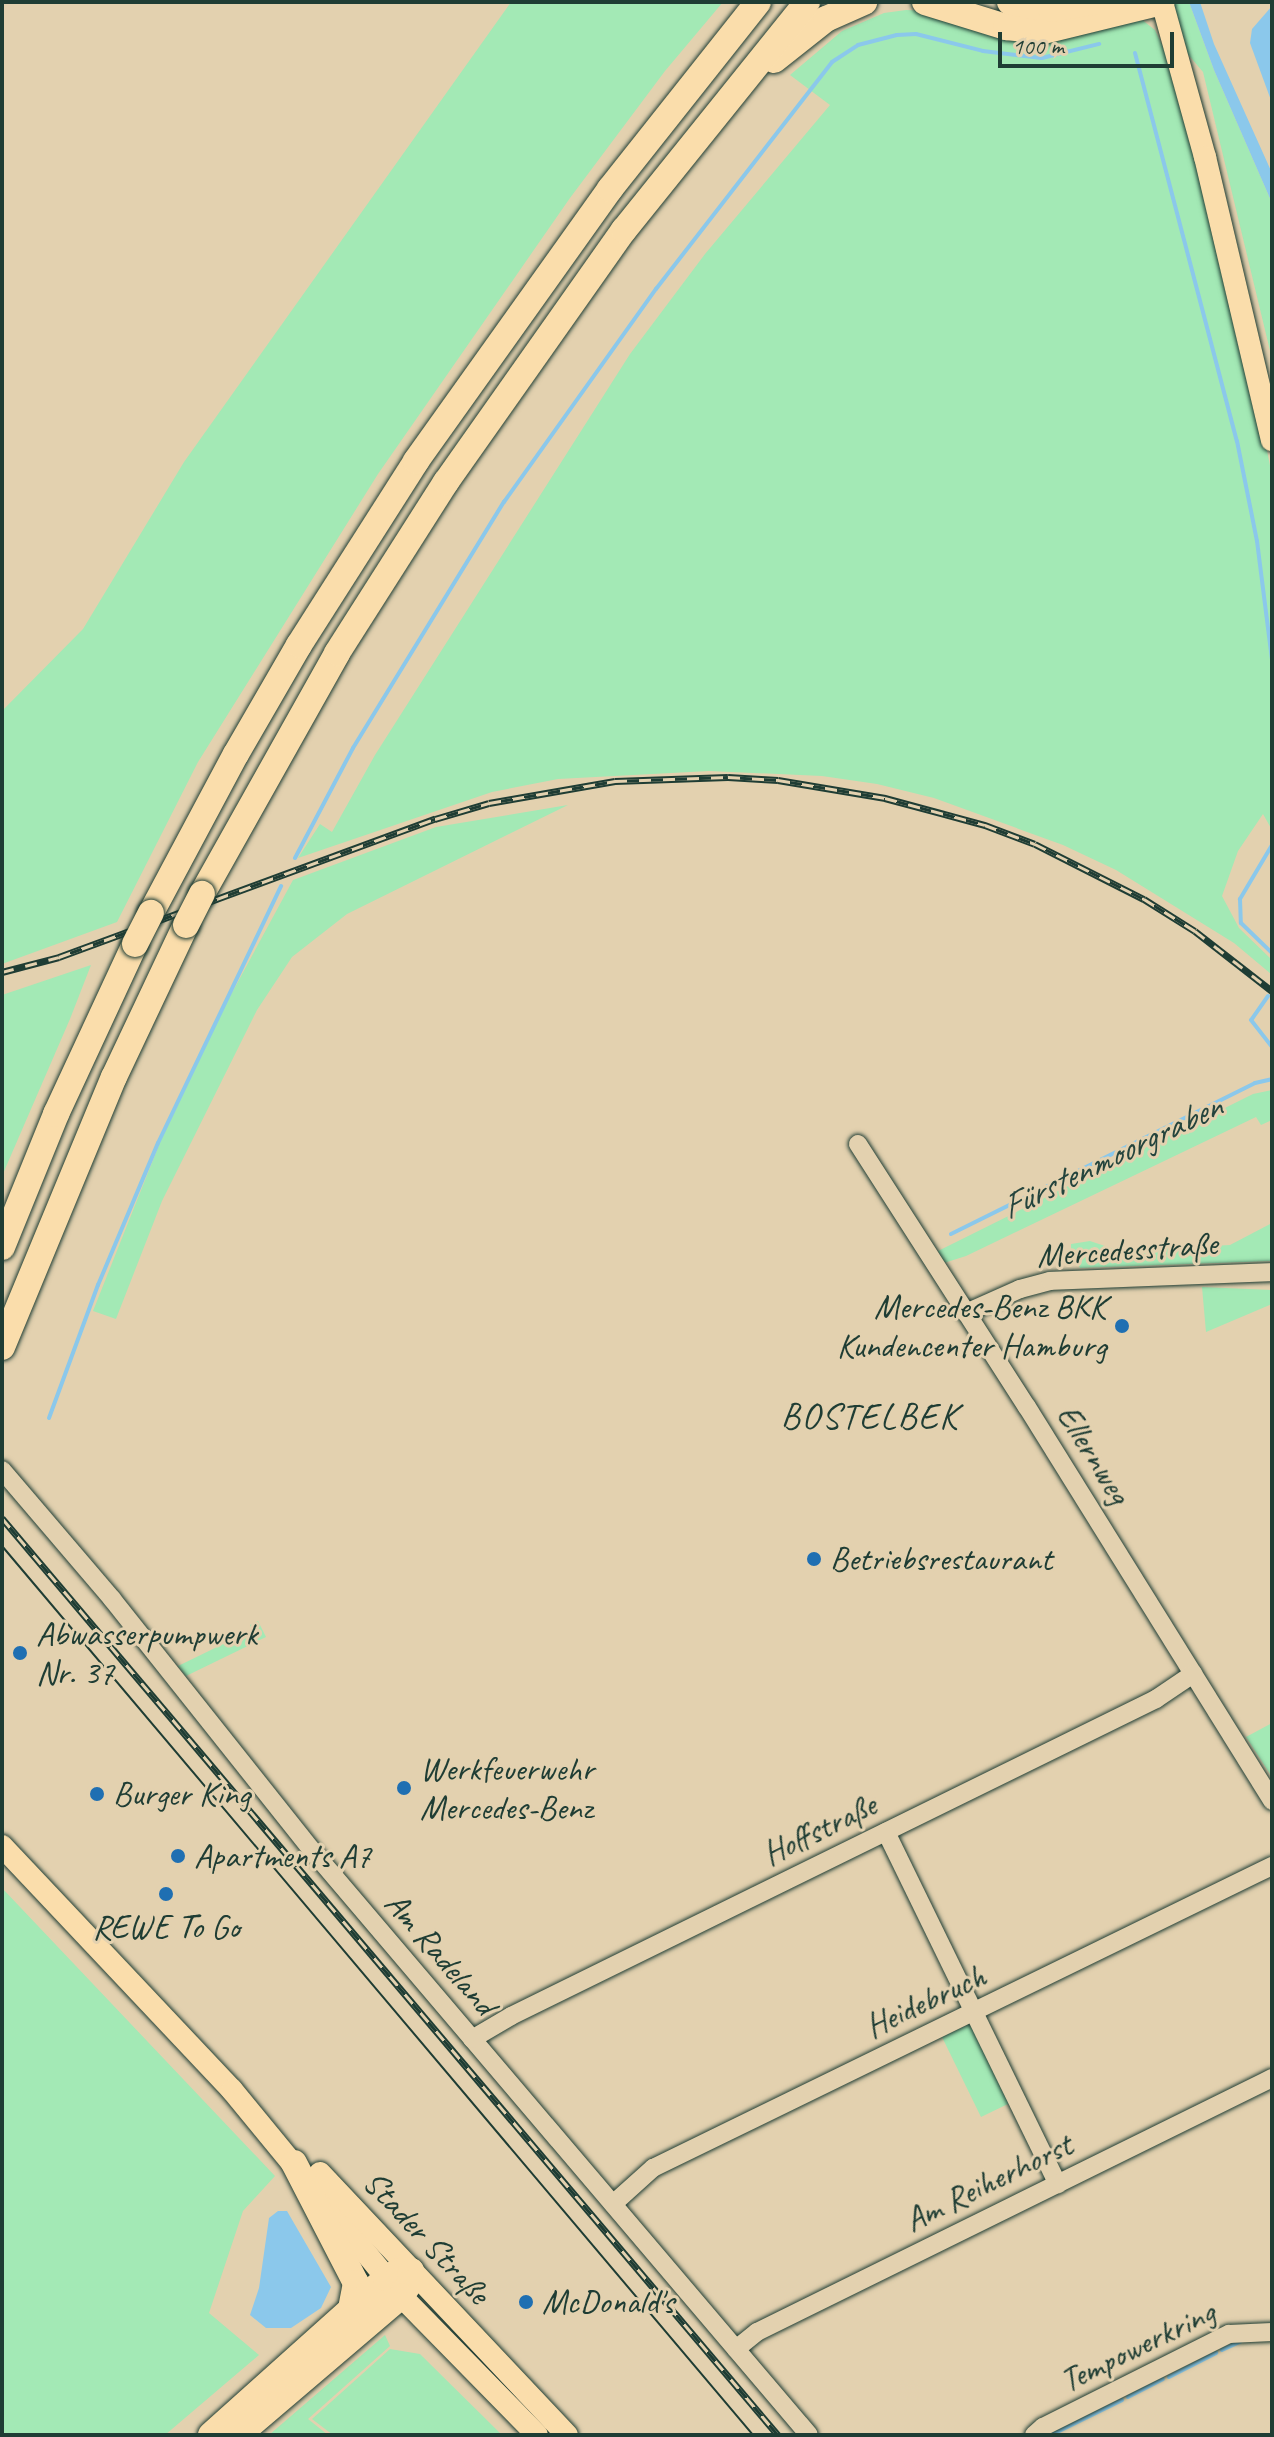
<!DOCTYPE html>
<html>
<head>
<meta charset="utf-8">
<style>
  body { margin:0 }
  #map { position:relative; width:1274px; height:2437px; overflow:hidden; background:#e3d1af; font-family:Caveat,sans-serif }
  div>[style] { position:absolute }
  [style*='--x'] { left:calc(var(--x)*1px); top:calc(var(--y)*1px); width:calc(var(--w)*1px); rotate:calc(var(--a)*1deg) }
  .green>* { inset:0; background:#a3e9b5 }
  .water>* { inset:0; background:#8bc8eb }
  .stream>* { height:4px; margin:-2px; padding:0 2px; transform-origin:2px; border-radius:2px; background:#8bc8eb }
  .roads { filter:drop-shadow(0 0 2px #1f3d34) drop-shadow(0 0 2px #1f3d34) }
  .minor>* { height:18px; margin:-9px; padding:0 9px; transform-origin:9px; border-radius:9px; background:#e3d1af }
  .major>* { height:22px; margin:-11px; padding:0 11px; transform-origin:11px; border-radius:11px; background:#faddab }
  .highway>* { height:26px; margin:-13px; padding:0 13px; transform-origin:13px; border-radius:13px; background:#faddab }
  .tram>* { height:2px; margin:-1px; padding:0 1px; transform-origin:1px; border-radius:1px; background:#1f3d34 }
  .rail>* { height:7px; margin-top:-3.5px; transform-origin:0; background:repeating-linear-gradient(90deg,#e3d1af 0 12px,#1f3d34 0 24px); box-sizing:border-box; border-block:2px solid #1f3d34 }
  .bridges { filter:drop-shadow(0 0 2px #1f3d34) drop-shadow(0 0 2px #1f3d34) }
  .highway-bridge>* { height:26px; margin:-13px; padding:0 13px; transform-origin:13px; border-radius:13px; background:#faddab }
  .dots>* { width:22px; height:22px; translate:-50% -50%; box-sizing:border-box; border:4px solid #e3d1af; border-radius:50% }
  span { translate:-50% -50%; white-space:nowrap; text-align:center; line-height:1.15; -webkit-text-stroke:6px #e3d1af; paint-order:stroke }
  .street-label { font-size:34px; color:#1f3d34 }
  .poi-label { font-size:34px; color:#1f3d34 }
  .right { translate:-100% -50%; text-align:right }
  .left { translate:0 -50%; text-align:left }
  .water-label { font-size:36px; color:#24443d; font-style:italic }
  .neighbourhood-label { font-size:36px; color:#1f3d34; letter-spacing:2px }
  .frame { position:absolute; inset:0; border:4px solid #1f3d34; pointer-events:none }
  .scale { position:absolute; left:998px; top:32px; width:176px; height:36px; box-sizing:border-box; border:4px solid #1f3d34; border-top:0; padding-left:10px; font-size:24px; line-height:28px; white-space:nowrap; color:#1f3d34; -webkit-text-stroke:6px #e3d1af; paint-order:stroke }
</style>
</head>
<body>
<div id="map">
  <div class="green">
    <i style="clip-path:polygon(511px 2px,723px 2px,665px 71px,570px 198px,378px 474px,198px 762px,117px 922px,2px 964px,2px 711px,83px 629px,184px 462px)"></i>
    <i style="clip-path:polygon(1172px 2px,1189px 2px,1214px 70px,1272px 203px,1272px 359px,1203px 72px,1186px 52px)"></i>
    <i style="clip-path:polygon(906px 10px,1141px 19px,1155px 30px,1165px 51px,1244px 339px,1272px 475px,1272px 830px,1263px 814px,1238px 851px,1222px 896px,1239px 928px,1270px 958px,1271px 974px,1234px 943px,1116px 870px,1063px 845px,934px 798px,877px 784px,822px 776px,709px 771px,558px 779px,492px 792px,298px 858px,320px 824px,332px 832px,375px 755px,630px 354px,705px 254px,830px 105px,790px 75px,842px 31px,884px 13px)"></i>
    <i style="clip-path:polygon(568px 805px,347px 914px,292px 957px,257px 1010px,162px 1201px,116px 1319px,93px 1311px,163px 1135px,214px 1026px,293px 880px,436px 827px)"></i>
    <i style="clip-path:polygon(91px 965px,70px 1019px,2px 1176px,2px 995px)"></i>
    <i style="clip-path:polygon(1272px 1090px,1272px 1120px,1261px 1125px,1256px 1117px,966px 1256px,944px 1263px,938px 1251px,1253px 1094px)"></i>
    <i style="clip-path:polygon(1272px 1223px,1272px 1261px,1080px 1268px,1071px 1251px,1071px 1244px,1090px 1241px,1117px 1250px,1119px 1245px,1138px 1250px,1230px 1245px)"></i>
    <i style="clip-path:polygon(1202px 1287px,1272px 1290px,1272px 1304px,1206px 1332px)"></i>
    <i style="clip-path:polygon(258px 1621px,266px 1637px,186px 1676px,178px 1666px,252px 1630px,250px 1625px)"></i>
    <i style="clip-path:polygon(1272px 1723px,1272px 1777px,1246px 1737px)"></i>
    <i style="clip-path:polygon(2px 1888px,275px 2176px,243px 2211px,209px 2313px,259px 2355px,165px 2435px,2px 2435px)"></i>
    <i style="clip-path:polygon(968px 2025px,977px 2027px,1012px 2102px,981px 2117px,942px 2037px)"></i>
    <i style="clip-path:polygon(385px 2335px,390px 2346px,308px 2419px,328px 2435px,269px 2435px)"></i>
    <i style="clip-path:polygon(390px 2349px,420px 2354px,502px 2435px,333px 2435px,312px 2419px)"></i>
  </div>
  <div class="water">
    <i style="clip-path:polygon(1189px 2px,1200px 2px,1214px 44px,1272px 173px,1272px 203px,1214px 70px)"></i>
    <i style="clip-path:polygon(1272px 6px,1272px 103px,1250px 43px,1252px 29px)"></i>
    <i style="clip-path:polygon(278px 2211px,287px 2211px,331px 2287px,321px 2308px,291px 2328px,266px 2328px,250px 2315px,259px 2288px,269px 2218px)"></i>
  </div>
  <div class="stream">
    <i style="--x:1135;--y:53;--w:401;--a:75.3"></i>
    <i style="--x:1237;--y:441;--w:102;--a:78.7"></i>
    <i style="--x:1257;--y:541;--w:119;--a:82.8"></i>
    <i style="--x:1272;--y:845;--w:63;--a:120.7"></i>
    <i style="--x:1240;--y:899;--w:24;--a:88"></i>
    <i style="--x:1241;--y:923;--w:43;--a:44.1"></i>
    <i style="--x:295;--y:858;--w:124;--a:-62.2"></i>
    <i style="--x:353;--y:748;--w:289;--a:-58.5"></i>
    <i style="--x:504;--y:502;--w:262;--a:-54.5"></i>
    <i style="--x:656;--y:289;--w:287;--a:-52.2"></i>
    <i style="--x:832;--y:62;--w:31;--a:-33"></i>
    <i style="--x:858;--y:45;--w:40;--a:-14.4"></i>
    <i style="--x:897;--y:35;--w:19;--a:-3"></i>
    <i style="--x:916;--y:34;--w:69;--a:14.2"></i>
    <i style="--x:983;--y:51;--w:59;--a:6.8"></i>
    <i style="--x:1042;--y:58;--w:59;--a:-13.8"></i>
    <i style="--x:1268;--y:996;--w:29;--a:125"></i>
    <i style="--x:1251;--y:1020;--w:34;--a:52"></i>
    <i style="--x:951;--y:1234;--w:339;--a:-26.4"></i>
    <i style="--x:1255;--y:1083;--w:17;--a:-13"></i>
    <i style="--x:49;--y:1418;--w:142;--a:-69.8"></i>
    <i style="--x:98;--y:1285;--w:154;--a:-67.1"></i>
    <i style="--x:158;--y:1143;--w:285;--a:-64.4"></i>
    <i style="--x:1222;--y:2350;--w:21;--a:-25"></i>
    <i style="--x:1169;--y:2377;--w:53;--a:-27.1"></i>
    <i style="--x:1128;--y:2397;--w:39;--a:-27"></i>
    <i style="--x:1051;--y:2435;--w:79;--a:-26.2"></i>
  </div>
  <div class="roads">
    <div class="minor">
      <i style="--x:858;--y:1144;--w:313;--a:57.3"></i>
      <i style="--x:1027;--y:1407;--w:464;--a:58.1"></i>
      <i style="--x:966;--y:1313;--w:59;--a:-24"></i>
      <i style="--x:1020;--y:1289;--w:31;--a:-15"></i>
      <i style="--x:1050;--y:1281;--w:222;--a:-2.3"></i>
      <i style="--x:2;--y:1470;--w:170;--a:49.5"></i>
      <i style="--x:112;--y:1599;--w:318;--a:51.5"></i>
      <i style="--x:310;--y:1848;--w:770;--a:49.63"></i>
      <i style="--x:886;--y:1832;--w:392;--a:64"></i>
      <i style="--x:472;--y:2039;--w:45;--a:-30.5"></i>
      <i style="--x:511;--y:2016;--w:719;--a:-26.17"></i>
      <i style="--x:1156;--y:1699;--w:45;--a:-34"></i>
      <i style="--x:613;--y:2204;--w:54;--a:-42"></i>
      <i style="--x:653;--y:2168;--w:689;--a:-26.01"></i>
      <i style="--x:736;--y:2349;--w:27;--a:-39"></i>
      <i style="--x:757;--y:2332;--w:574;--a:-26.25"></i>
      <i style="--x:1034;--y:2435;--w:12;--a:-42"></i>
      <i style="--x:1043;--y:2427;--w:208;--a:-26.6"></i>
      <i style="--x:1229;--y:2334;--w:43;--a:-2.7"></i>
    </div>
    <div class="major">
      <i style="--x:1162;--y:2;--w:161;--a:74.5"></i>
      <i style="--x:1205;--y:157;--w:291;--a:76.7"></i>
      <i style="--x:2;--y:1846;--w:335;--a:46.7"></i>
      <i style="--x:232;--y:2090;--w:266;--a:50.6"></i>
      <i style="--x:401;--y:2296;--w:194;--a:45.6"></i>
      <i style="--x:320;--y:2173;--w:360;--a:46.7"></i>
    </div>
    <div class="highway">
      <i style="--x:925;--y:2;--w:85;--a:17.2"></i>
      <i style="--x:1006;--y:27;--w:37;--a:6"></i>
      <i style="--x:1043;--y:31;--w:122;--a:-13.7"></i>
      <i style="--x:1010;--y:2;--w:42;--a:9.7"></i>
      <i style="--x:1051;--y:9;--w:43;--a:-9.5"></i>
      <i style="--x:774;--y:60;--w:66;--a:-38.3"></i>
      <i style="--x:826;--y:19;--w:42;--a:-24.1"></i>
      <i style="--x:202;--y:894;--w:276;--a:-60.7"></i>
      <i style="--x:337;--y:653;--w:203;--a:-57.5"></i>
      <i style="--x:446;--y:482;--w:309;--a:-54.8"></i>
      <i style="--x:624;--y:230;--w:292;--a:-51.2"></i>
      <i style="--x:151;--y:913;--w:180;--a:-61.9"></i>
      <i style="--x:236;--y:754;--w:126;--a:-60"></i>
      <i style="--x:299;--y:645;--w:218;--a:-57.5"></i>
      <i style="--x:416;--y:461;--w:334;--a:-54.5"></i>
      <i style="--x:610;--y:189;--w:238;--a:-51.6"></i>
      <i style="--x:2;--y:1247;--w:144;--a:-67.9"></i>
      <i style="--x:56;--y:1114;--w:187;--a:-65.1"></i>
      <i style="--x:2;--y:1347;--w:292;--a:-67.5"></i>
      <i style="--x:114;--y:1077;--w:168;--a:-64.7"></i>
      <i style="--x:294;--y:2163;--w:135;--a:62.7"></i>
      <i style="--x:356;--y:2283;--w:26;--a:101"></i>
      <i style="--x:211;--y:2435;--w:235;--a:-41.9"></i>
      <i style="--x:386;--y:2278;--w:15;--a:-28"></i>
      <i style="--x:399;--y:2271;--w:12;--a:0"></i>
      <i style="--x:411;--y:2271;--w:12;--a:95"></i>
      <i style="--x:410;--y:2283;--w:16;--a:125"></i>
      <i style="--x:401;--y:2296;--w:214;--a:139.5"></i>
    </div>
  </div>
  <div class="tram">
    <i style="--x:2;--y:1546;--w:1164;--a:49.81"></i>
  </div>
  <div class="rail">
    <i style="--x:2;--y:972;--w:59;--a:-14.7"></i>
    <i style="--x:59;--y:957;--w:401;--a:-20.2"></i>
    <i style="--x:435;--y:819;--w:56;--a:-16.5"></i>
    <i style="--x:489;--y:803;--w:128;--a:-9.9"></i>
    <i style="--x:615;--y:781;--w:113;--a:-2"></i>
    <i style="--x:728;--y:777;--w:50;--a:3.4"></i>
    <i style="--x:778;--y:780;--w:109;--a:9.5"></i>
    <i style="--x:885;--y:798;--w:104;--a:15.1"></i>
    <i style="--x:985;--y:825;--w:53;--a:20.8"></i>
    <i style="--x:1035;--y:844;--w:122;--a:26.8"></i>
    <i style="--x:1144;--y:899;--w:60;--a:32.1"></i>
    <i style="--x:1195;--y:931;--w:98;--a:37.9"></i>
    <i style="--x:2;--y:1518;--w:1201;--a:49.76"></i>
  </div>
  <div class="bridges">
    <div class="highway-bridge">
      <i style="--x:186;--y:925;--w:35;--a:-63"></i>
      <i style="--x:135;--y:944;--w:35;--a:-63"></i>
    </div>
  </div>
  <div class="dots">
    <i style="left:1122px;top:1326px;background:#1f6fb2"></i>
    <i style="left:814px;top:1559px;background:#1f6fb2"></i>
    <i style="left:20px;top:1653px;background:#1f6fb2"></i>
    <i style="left:404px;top:1788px;background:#1f6fb2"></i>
    <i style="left:97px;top:1794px;background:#1f6fb2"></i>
    <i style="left:178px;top:1856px;background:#1f6fb2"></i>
    <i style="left:166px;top:1894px;background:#1f6fb2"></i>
    <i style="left:526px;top:2302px;background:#1f6fb2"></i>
  </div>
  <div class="street-label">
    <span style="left:1127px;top:1249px;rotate:-4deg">Mercedesstraße</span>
    <span style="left:1094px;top:1454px;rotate:58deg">Ellernweg</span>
    <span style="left:819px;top:1829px;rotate:-26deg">Hoffstraße</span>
    <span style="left:441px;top:1953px;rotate:49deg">Am Radeland</span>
    <span style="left:925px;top:2001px;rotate:-25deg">Heidebruch</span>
    <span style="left:988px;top:2182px;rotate:-26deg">Am Reiherhorst</span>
    <span style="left:427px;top:2237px;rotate:47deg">Stader Straße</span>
    <span style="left:1137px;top:2346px;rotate:-26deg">Tempowerkring</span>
  </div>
  <div class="poi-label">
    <span class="right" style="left:1106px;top:1326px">Mercedes-Benz BKK<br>Kundencenter Hamburg</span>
    <span class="left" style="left:830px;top:1559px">Betriebsrestaurant</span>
    <span class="left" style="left:36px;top:1653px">Abwasserpumpwerk<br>Nr. 37</span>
    <span class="left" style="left:420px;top:1788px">Werkfeuerwehr<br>Mercedes-Benz</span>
    <span class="left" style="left:113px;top:1794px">Burger King</span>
    <span class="left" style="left:194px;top:1856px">Apartments A7</span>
    <span style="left:166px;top:1927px">REWE To Go</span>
    <span class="left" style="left:542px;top:2302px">McDonald's</span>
  </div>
  <div class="water-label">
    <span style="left:1111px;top:1157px;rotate:-26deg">Fürstenmoorgraben</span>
  </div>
  <div class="neighbourhood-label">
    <span style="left:870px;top:1417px">BOSTELBEK</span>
  </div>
  <div class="frame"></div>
  <div class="scale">100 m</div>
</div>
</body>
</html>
